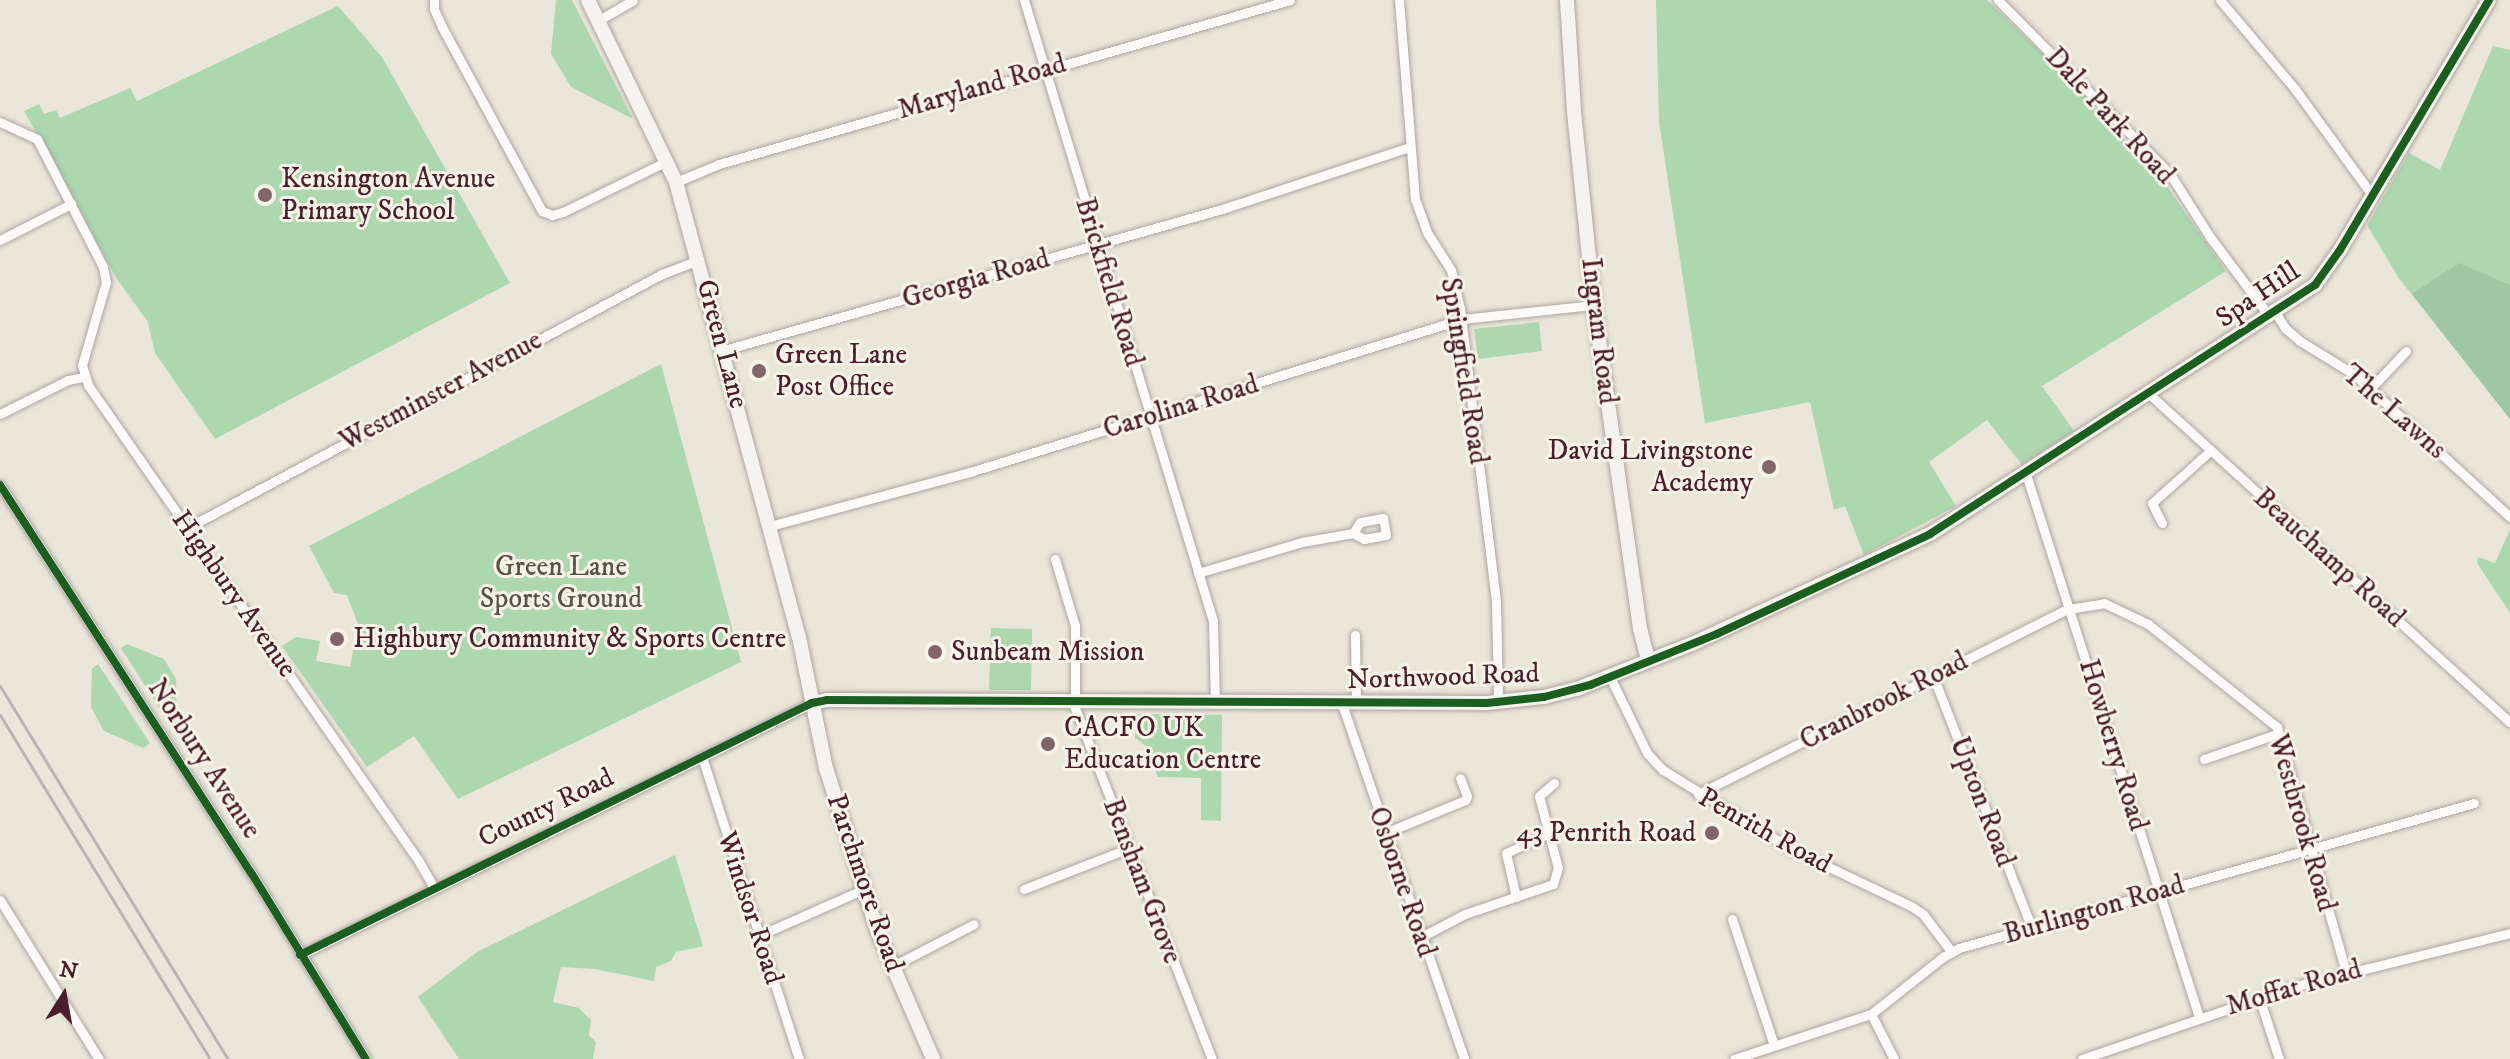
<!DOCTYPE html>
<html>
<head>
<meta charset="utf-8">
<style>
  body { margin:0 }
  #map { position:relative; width:2510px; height:1059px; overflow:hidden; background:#ebe6da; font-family:"IM FELL DW Pica",serif }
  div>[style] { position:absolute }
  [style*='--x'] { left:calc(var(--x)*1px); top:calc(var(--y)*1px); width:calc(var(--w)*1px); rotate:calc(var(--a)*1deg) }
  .green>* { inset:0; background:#acd7af }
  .forest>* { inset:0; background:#a0c7a4 }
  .roads { filter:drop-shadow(0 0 2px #ada5a0) drop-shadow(0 0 2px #ada5a0) }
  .street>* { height:9px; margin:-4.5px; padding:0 4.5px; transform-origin:4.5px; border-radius:4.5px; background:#fcfbf9 }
  .secondary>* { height:14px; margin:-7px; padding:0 7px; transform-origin:7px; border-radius:7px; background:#f5f3ee }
  .rail>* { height:3px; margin:-1.5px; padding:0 1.5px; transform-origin:1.5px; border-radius:1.5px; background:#bab4b4 }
  .cycleway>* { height:8px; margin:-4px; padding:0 4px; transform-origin:4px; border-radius:4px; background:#1b5e20 }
  .dots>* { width:22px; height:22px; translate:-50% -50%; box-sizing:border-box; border:4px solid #f7f3e8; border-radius:50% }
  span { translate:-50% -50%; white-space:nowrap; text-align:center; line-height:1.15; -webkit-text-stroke:6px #f7f3e8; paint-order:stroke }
  .street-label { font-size:28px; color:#4a1f2b }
  .poi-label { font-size:28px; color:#4a1f2b }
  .left { translate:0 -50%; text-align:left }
  .right { translate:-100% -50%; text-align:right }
  .park-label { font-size:28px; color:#585248 }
  .north { position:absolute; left:24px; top:955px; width:80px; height:80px; -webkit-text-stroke:6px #f7f3e8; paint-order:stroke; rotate:11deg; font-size:22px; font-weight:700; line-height:32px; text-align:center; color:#4a1f2b }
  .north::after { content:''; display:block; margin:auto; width:28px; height:36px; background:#4a1f2b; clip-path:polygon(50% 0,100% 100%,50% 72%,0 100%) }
</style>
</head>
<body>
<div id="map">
  <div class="green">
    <i style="clip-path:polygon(556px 0,572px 0,633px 119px,571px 87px,551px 54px)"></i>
    <i style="clip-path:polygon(1656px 0,1987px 0,2070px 80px,2164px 182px,2226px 271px,2042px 386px,2074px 431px,2022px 465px,1987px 420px,1929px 462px,1956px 506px,1864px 555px,1845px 506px,1834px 510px,1810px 402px,1705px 423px,1659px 122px)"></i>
    <i style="clip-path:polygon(338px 6px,382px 57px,510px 283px,215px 439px,155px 353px,148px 322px,117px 279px,24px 111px,39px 104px,44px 114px,56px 110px,60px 118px,130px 88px,137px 101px)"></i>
    <i style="clip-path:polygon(2493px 46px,2510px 50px,2510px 419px,2398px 277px,2367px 225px,2409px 153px,2440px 170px)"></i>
    <i style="clip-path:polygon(1539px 322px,1542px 351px,1478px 359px,1474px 329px)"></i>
    <i style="clip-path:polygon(661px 364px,741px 662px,458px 799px,414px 736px,367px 767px,282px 646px,296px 637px,320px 641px,316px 661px,350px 667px,358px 624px,347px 595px,334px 593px,309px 546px)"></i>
    <i style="clip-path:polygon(2510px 530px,2510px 613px,2477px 563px,2478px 557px,2495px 563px)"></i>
    <i style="clip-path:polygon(991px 628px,1032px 629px,1031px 690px,989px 690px)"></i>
    <i style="clip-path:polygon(127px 644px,164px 659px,176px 679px,177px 724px,171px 727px,121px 648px)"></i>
    <i style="clip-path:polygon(98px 664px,150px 743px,143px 748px,104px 731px,91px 707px,92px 669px)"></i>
    <i style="clip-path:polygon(1137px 714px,1222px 715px,1221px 821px,1201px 820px,1201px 778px,1158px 777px,1145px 745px,1135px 738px)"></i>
    <i style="clip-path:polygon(675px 855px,703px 946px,676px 952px,671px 961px,656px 967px,654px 981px,595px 969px,561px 967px,553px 1002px,579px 1008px,591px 1020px,589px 1035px,596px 1042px,593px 1059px,459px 1059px,418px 997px,477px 952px)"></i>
  </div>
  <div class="forest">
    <i style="clip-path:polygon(2459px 263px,2510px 285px,2510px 419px,2412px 294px)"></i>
  </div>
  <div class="roads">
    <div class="street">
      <i style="--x:434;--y:0;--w:9;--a:90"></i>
      <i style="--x:434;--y:9;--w:20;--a:66"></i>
      <i style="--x:442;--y:27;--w:209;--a:61.5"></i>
      <i style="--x:542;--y:211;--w:11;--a:22"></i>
      <i style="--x:552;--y:215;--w:11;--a:-15"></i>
      <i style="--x:563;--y:212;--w:116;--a:-26.1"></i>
      <i style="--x:1024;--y:0;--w:649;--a:73.07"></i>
      <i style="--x:1213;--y:621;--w:83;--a:88.6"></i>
      <i style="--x:1399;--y:0;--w:200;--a:85.4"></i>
      <i style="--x:1415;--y:199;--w:37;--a:70"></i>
      <i style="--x:1428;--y:234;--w:43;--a:57.4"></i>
      <i style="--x:1451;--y:270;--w:39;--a:77"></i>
      <i style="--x:1460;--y:308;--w:297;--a:83"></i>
      <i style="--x:1496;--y:603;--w:98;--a:88.8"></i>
      <i style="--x:1998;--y:0;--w:245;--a:45.3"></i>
      <i style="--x:2170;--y:174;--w:75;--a:57.6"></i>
      <i style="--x:2210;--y:237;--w:99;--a:53.2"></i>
      <i style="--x:2220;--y:0;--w:116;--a:49.9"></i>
      <i style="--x:2295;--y:89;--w:131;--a:54"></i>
      <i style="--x:599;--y:20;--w:39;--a:-30"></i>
      <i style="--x:0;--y:122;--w:41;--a:24.7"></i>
      <i style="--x:37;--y:139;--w:144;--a:62.7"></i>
      <i style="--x:103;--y:267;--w:15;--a:79"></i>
      <i style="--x:106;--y:282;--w:86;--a:106.1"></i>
      <i style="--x:82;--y:365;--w:21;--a:73"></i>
      <i style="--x:88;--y:385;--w:578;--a:55.21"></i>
      <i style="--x:418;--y:860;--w:32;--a:60"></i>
      <i style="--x:676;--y:182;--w:47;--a:-22.7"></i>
      <i style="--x:719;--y:164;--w:594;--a:-16.02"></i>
      <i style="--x:0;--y:240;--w:80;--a:-26.9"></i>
      <i style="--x:2275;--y:312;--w:19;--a:58"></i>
      <i style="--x:2285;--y:328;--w:20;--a:41"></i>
      <i style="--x:2300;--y:341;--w:65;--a:31.7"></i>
      <i style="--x:2355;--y:375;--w:210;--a:42.5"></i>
      <i style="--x:724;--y:350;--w:518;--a:-15.81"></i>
      <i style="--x:1222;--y:209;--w:197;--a:-18.3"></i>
      <i style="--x:2371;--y:388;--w:51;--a:-46.6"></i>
      <i style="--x:2148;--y:393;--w:489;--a:42.3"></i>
      <i style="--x:0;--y:414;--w:76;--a:-26.6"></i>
      <i style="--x:68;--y:380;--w:16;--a:-11"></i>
      <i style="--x:2026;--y:474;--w:570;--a:72.33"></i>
      <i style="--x:0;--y:485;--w:463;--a:57.1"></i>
      <i style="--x:252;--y:874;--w:217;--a:58.4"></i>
      <i style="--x:2162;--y:523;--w:22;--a:-117"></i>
      <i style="--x:2152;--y:503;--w:79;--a:-41.9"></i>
      <i style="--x:770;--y:526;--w:207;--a:-15.1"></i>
      <i style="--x:970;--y:472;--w:515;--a:-17.27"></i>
      <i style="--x:1462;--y:319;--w:133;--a:-6.1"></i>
      <i style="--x:187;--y:528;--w:539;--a:-28.14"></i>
      <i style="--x:662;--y:274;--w:40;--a:-21"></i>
      <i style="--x:1055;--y:559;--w:70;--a:73.4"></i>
      <i style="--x:1075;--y:626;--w:82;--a:90"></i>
      <i style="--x:1075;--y:708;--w:377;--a:68.7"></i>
      <i style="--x:1198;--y:573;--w:109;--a:-16.6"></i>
      <i style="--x:1302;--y:542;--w:52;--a:-10"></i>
      <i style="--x:1353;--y:533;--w:13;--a:29"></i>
      <i style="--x:1364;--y:539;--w:22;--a:-10"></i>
      <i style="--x:1386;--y:535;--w:17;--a:-100"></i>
      <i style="--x:1383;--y:518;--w:23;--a:170"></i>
      <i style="--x:1360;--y:522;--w:13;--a:122"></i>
      <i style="--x:1355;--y:635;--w:69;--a:89.2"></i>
      <i style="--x:1933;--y:676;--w:272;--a:68.6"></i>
      <i style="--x:1610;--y:677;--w:85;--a:64"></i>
      <i style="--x:1647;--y:753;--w:23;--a:47"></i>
      <i style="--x:1663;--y:770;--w:153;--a:31.6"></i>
      <i style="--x:1793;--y:850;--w:131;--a:25.4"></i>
      <i style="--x:1911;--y:906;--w:14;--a:34"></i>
      <i style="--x:1923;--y:914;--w:46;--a:52.9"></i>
      <i style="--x:1342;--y:704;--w:375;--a:71"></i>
      <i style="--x:702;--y:757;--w:317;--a:72.2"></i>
      <i style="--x:2204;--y:759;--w:79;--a:-19.1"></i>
      <i style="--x:1698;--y:794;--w:414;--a:-26.6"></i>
      <i style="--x:2068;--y:609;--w:36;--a:-9"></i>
      <i style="--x:2104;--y:603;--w:49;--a:25.5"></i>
      <i style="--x:2148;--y:624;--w:165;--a:38.6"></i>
      <i style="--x:2277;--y:727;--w:255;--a:74.3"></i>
      <i style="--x:1385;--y:833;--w:87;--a:-22.4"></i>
      <i style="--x:1465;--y:800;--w:4;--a:-63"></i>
      <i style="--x:1467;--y:796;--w:19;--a:-111"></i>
      <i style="--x:1024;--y:889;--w:113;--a:-21.3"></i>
      <i style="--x:1516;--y:897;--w:45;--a:-102.8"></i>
      <i style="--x:1506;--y:853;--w:45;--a:-24.9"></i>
      <i style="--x:0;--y:900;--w:187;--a:58.1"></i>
      <i style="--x:1732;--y:919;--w:133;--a:71.6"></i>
      <i style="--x:758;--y:936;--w:116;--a:-23.9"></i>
      <i style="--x:1421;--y:937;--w:50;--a:-27.6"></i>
      <i style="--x:1465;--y:914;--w:93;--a:-18.8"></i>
      <i style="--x:1553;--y:884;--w:17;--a:-73"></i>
      <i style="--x:1558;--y:868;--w:74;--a:-104.8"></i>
      <i style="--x:1539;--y:796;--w:20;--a:-41"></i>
      <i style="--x:300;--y:955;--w:571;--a:-26.21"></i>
      <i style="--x:891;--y:967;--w:93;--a:-27.4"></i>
      <i style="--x:2259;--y:997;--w:65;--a:72.1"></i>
      <i style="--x:1871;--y:1014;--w:51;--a:62.9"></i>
      <i style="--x:1734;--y:1059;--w:144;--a:-18.2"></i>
      <i style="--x:1871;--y:1014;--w:92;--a:-38.4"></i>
      <i style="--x:1943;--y:957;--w:18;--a:-29"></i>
      <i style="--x:1959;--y:948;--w:535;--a:-15.72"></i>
      <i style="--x:2082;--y:1059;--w:222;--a:-18.9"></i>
      <i style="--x:2292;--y:987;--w:225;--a:-13.9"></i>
    </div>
    <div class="secondary">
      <i style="--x:588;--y:0;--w:202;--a:64.2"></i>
      <i style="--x:676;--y:182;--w:471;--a:74.9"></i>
      <i style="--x:799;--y:637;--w:134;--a:78.4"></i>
      <i style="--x:826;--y:768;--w:170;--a:72.5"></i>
      <i style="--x:877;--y:930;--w:141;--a:66.5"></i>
      <i style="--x:1567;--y:0;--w:112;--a:86.4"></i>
      <i style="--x:1574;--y:112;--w:194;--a:84.1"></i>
      <i style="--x:1594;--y:305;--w:326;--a:81.9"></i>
      <i style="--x:1640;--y:628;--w:32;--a:76"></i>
      <i style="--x:812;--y:703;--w:15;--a:-11"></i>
      <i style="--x:827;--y:700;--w:660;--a:0.26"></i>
      <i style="--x:1487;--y:703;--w:57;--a:-6"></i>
      <i style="--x:1544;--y:697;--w:34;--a:-14"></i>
      <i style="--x:1577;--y:689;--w:123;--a:-21.4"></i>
      <i style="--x:1692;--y:644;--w:262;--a:-24.8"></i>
      <i style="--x:1930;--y:534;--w:459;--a:-32.9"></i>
      <i style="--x:2315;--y:285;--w:43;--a:-54.5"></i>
      <i style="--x:2340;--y:250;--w:291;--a:-59.2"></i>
    </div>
  </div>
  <div class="rail">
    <i style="--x:0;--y:686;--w:437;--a:58.6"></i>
    <i style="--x:0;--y:715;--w:403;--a:58.6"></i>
  </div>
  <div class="cycleway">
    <i style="--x:0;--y:485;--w:463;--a:57.1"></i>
    <i style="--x:252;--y:874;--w:217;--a:58.4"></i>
    <i style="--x:300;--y:955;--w:571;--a:-26.21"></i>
    <i style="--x:812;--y:703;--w:15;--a:-11"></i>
    <i style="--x:827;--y:700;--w:660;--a:0.26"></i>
    <i style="--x:1487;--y:703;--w:57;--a:-6"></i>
    <i style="--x:1544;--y:697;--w:48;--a:-14.6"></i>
    <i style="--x:1590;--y:685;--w:137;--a:-21.9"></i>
    <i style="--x:1717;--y:634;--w:235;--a:-25.1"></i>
    <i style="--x:1930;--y:534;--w:459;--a:-32.9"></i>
    <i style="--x:2315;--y:285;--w:43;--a:-54.5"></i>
    <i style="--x:2340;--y:250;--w:291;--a:-59.2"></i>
  </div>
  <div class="dots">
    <i style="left:265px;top:195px;background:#826568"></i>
    <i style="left:759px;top:371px;background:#826568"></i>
    <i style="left:1769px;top:467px;background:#826568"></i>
    <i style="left:337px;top:639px;background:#826568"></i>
    <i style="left:935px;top:652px;background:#826568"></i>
    <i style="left:1048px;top:744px;background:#826568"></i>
    <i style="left:1712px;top:833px;background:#826568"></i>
  </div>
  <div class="street-label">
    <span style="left:982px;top:87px;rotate:-16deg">Maryland Road</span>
    <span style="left:2110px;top:116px;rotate:47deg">Dale Park Road</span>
    <span style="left:976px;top:279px;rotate:-16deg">Georgia Road</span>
    <span style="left:1109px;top:282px;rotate:73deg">Brickfield Road</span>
    <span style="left:2258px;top:295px;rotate:-34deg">Spa Hill</span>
    <span style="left:1599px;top:331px;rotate:83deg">Ingram Road</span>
    <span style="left:722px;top:344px;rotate:75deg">Green Lane</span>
    <span style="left:1464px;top:371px;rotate:81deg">Springfield Road</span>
    <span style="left:441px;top:391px;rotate:-28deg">Westminster Avenue</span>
    <span style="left:1181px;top:407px;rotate:-17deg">Carolina Road</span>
    <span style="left:2394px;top:412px;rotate:41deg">The Lawns</span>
    <span style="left:2329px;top:558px;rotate:42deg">Beauchamp Road</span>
    <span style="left:234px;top:594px;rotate:55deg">Highbury Avenue</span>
    <span style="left:1443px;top:677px;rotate:-2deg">Northwood Road</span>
    <span style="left:1884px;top:701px;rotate:-27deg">Cranbrook Road</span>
    <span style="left:2113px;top:745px;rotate:73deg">Howberry Road</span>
    <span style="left:204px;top:759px;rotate:57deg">Norbury Avenue</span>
    <span style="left:1982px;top:802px;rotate:69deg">Upton Road</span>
    <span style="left:546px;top:808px;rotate:-26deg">County Road</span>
    <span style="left:2302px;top:823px;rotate:74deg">Westbrook Road</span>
    <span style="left:1765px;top:831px;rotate:29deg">Penrith Road</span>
    <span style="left:1142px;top:881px;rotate:69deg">Bensham Grove</span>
    <span style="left:1402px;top:882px;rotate:71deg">Osborne Road</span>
    <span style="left:865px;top:883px;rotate:71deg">Parchmore Road</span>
    <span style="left:750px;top:908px;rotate:72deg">Windsor Road</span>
    <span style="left:2094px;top:910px;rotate:-16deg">Burlington Road</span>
    <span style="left:2294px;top:988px;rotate:-16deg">Moffat Road</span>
  </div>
  <div class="poi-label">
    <span class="left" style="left:281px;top:195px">Kensington Avenue<br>Primary School</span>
    <span class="left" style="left:775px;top:371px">Green Lane<br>Post Office</span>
    <span class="right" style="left:1753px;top:467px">David Livingstone<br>Academy</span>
    <span class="left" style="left:353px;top:639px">Highbury Community &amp; Sports Centre</span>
    <span class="left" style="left:951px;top:652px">Sunbeam Mission</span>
    <span class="left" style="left:1064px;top:744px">CACFO UK<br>Education Centre</span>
    <span class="right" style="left:1696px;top:833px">43 Penrith Road</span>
  </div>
  <div class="park-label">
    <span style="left:561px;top:583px">Green Lane<br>Sports Ground</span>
  </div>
  <div class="north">N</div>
</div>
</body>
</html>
